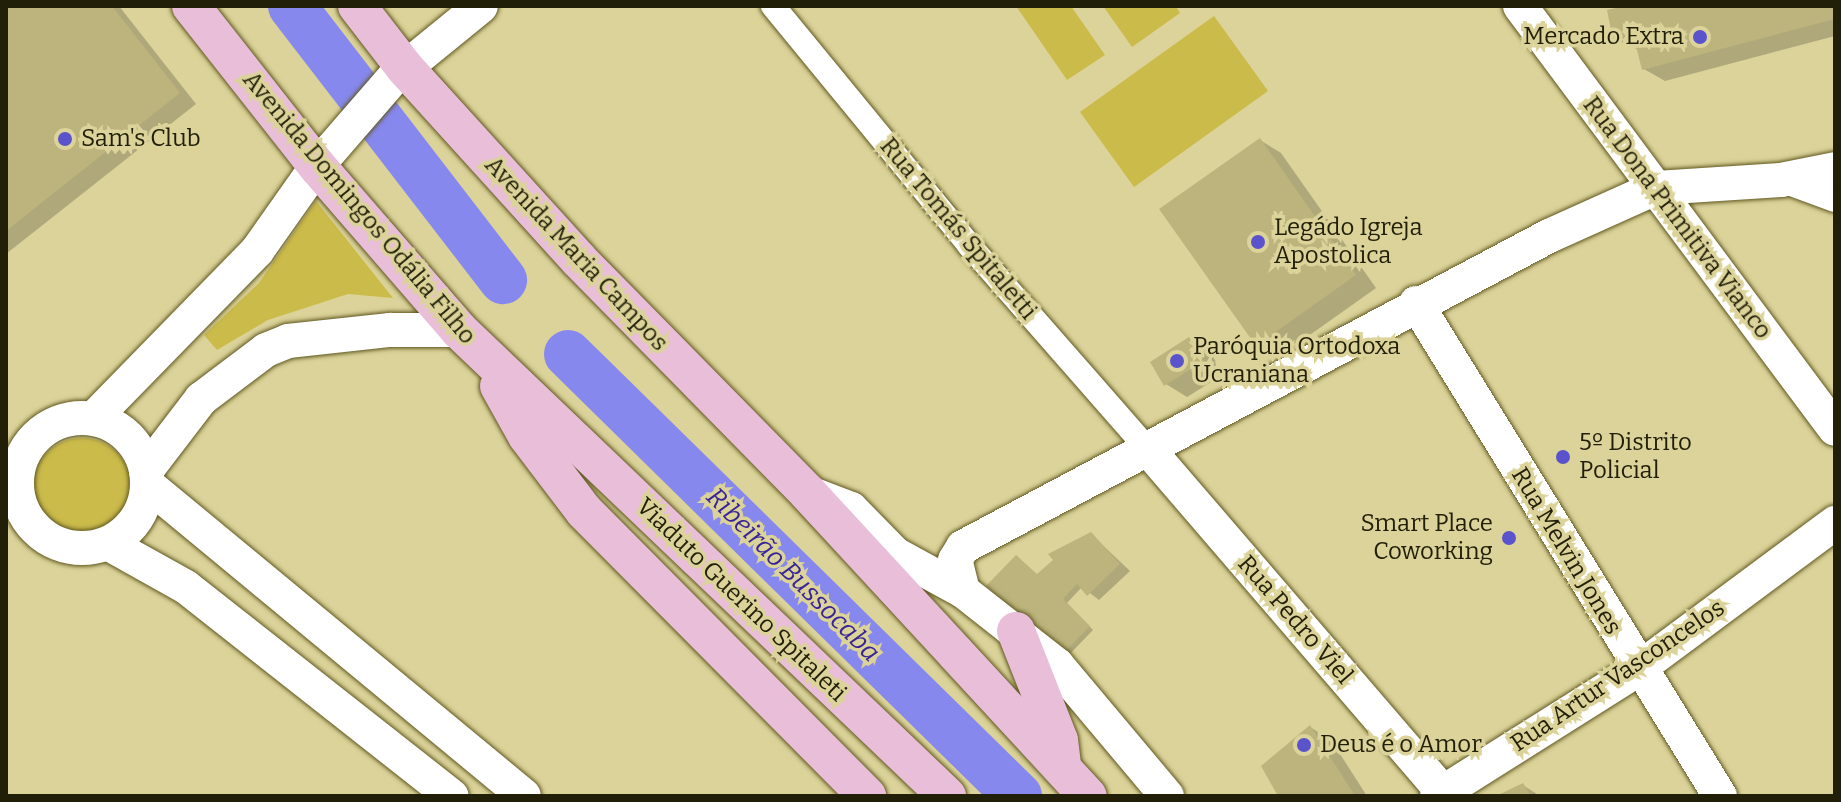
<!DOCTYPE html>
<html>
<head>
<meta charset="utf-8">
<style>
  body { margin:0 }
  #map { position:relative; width:1841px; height:802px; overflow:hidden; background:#dbd399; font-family:Bitter,serif }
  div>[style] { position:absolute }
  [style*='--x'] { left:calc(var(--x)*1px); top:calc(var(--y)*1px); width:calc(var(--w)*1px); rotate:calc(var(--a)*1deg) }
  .green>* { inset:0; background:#cbbb4b }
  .round { border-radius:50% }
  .shadow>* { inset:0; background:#0003 }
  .river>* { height:48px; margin:-24px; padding:0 24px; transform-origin:24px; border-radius:24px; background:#8788ee }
  .building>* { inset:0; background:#bcb47c }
  .roads { filter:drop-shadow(0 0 2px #605820) drop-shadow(0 0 2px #605820) }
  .street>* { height:24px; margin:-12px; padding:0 12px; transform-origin:12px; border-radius:12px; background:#fff }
  .secondary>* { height:34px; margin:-17px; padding:0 17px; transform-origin:17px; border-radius:17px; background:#fff }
  .secondary>.ring { margin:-17px; padding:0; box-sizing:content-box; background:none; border:34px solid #fff; border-radius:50% }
  .primary>* { height:38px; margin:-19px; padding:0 19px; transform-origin:19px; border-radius:19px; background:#e9bed9 }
  .dots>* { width:22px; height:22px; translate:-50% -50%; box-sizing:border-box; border:4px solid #dbd399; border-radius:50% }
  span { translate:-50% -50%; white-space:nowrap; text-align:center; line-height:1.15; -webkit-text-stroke:7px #dbd399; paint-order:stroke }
  .poi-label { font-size:24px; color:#221f08 }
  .right { translate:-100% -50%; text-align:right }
  .left { translate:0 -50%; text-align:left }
  .street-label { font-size:24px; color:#221f08 }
  .water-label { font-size:26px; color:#382399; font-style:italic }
  .frame { position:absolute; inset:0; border:8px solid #221f08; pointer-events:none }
</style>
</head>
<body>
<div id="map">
  <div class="green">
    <i style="clip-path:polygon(1016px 6px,1071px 6px,1105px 55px,1067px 80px)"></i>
    <i style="clip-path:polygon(1103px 6px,1176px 6px,1180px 13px,1132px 47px)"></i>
    <i style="clip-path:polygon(1214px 16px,1268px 91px,1134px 187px,1080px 112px)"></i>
    <i style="clip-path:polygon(316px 201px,393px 298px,348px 294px,268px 320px,217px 350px,204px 335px,259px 283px)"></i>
    <i class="round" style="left:33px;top:438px;width:98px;height:98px"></i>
  </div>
  <div class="shadow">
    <i style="clip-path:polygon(6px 6px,119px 6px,196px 104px,6px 254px)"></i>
    <i style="clip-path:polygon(1627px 6px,1835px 6px,1835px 36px,1665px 81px,1644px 69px,1639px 50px,1615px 39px)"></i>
    <i style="clip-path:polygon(1260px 140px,1281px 153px,1376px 288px,1279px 357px,1257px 345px)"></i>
    <i style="clip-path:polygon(1189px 339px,1210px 352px,1224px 374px,1187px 397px,1166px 384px)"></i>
    <i style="clip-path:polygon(1091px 534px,1130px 571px,1099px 600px,1082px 587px,1067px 603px,1093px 630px,1066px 658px,1017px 557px,1038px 576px)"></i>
    <i style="clip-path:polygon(1310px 727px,1331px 740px,1367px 796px,1280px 796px)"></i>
    <i style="clip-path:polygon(1523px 785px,1540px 796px,1500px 796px)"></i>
  </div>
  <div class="river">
    <i style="--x:292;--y:6;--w:346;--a:52.4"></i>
    <i style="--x:568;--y:354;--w:631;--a:44.49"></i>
  </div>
  <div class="building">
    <i style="clip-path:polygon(6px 6px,112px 6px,180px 93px,6px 231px)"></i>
    <i style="clip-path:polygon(1625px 6px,1835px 6px,1835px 19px,1642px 70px,1633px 34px,1613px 40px,1607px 10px)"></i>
    <i style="clip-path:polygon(1260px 138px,1356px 275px,1256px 346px,1159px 209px)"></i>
    <i style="clip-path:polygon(1189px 337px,1204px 361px,1164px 386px,1150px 362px)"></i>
    <i style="clip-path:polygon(1091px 532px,1120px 564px,1087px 596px,1077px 584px,1063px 599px,1090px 626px,1060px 657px,986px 586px,1016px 555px,1037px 574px,1053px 560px,1048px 554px)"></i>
    <i style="clip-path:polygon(1310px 725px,1355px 796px,1278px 796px,1261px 766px)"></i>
    <i style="clip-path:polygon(1523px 783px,1531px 796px,1496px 796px)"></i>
  </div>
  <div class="roads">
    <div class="street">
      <i style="--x:773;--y:6;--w:309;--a:50.6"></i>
      <i style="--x:969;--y:245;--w:270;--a:48.8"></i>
      <i style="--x:1783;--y:181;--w:55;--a:20.1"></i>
    </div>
    <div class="secondary">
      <i style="--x:1520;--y:6;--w:527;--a:53.33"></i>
      <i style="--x:1416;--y:303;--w:579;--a:58.34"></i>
      <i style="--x:94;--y:418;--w:233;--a:-45.7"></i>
      <i style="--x:257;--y:251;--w:104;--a:-54.8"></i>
      <i style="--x:317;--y:166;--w:118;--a:-49.1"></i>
      <i style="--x:394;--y:77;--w:112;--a:-39.2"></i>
      <i class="ring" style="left:17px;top:418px;width:96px;height:96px"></i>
      <i style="--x:1147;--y:448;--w:454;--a:49.3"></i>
      <i style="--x:146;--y:471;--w:91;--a:-52.6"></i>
      <i style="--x:201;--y:399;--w:81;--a:-37"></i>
      <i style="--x:266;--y:350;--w:24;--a:-22"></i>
      <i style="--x:288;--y:341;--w:103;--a:-6.2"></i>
      <i style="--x:390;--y:330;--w:69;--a:0"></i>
      <i style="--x:147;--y:484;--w:489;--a:39.6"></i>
      <i style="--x:807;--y:492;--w:47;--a:21.1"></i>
      <i style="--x:851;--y:509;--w:63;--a:45.6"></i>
      <i style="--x:895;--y:554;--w:77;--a:28.6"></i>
      <i style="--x:963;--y:591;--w:120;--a:38.2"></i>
      <i style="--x:1057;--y:665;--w:171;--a:50"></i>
      <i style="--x:109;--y:544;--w:88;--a:29.2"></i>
      <i style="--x:186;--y:587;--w:338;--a:38.2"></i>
      <i style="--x:963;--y:591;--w:32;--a:-104"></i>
      <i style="--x:955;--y:560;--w:15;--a:-58"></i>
      <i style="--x:963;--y:547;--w:663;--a:-27.96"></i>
      <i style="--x:1549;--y:236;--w:117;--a:-24.2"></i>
      <i style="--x:1656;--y:188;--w:125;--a:-3.7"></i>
      <i style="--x:1781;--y:180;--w:55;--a:-11.5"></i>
      <i style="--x:1437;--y:796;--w:236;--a:-32.2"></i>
      <i style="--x:1637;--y:670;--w:247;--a:-36.6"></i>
    </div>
    <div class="primary">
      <i style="--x:191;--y:6;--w:204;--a:51.8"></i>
      <i style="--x:317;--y:166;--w:217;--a:49.1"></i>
      <i style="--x:459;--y:330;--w:675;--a:43.68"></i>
      <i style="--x:357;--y:6;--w:78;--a:52.3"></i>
      <i style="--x:405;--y:68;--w:259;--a:47.8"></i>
      <i style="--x:579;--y:260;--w:325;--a:45.5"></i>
      <i style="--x:807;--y:492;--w:414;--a:47.3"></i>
      <i style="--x:499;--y:386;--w:57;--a:60.8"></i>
      <i style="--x:527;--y:436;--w:94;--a:52.8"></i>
      <i style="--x:584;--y:511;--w:402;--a:45.2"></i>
      <i style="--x:1016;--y:631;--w:117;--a:68.5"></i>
      <i style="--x:1059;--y:740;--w:24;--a:83"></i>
    </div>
  </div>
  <div class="dots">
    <i style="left:1700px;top:37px;background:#5b53cb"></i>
    <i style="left:65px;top:139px;background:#5b53cb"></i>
    <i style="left:1258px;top:242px;background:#5b53cb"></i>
    <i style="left:1177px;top:361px;background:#5b53cb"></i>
    <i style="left:1563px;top:457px;background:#5b53cb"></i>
    <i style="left:1509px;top:538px;background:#5b53cb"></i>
    <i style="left:1304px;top:745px;background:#5b53cb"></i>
  </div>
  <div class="poi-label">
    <span class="right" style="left:1684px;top:37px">Mercado Extra</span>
    <span class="left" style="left:81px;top:139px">Sam's Club</span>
    <span class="left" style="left:1274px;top:242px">Legádo Igreja<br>Apostolica</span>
    <span class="left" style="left:1193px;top:361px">Paróquia Ortodoxa<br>Ucraniana</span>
    <span class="left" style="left:1579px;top:457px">5º Distrito<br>Policial</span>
    <span class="right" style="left:1493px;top:538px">Smart Place<br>Coworking</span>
    <span class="left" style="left:1320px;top:745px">Deus é o Amor</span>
  </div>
  <div class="street-label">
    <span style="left:359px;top:208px;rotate:50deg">Avenida Domingos Odália Filho</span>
    <span style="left:1677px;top:218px;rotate:53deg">Rua Dona Primitiva Vianco</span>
    <span style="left:958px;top:229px;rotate:50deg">Rua Tomás Spitaletti</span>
    <span style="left:576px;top:254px;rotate:47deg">Avenida Maria Campos</span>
    <span style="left:1566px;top:551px;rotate:59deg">Rua Melvin Jones</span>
    <span style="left:741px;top:600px;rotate:44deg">Viaduto Guerino Spitaleti</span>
    <span style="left:1295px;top:620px;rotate:49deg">Rua Pedro Viel</span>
    <span style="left:1618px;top:676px;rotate:-34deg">Rua Artur Vasconcelos</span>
  </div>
  <div class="water-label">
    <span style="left:793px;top:575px;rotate:45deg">Ribeirão Bussocaba</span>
  </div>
  <div class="frame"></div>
</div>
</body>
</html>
